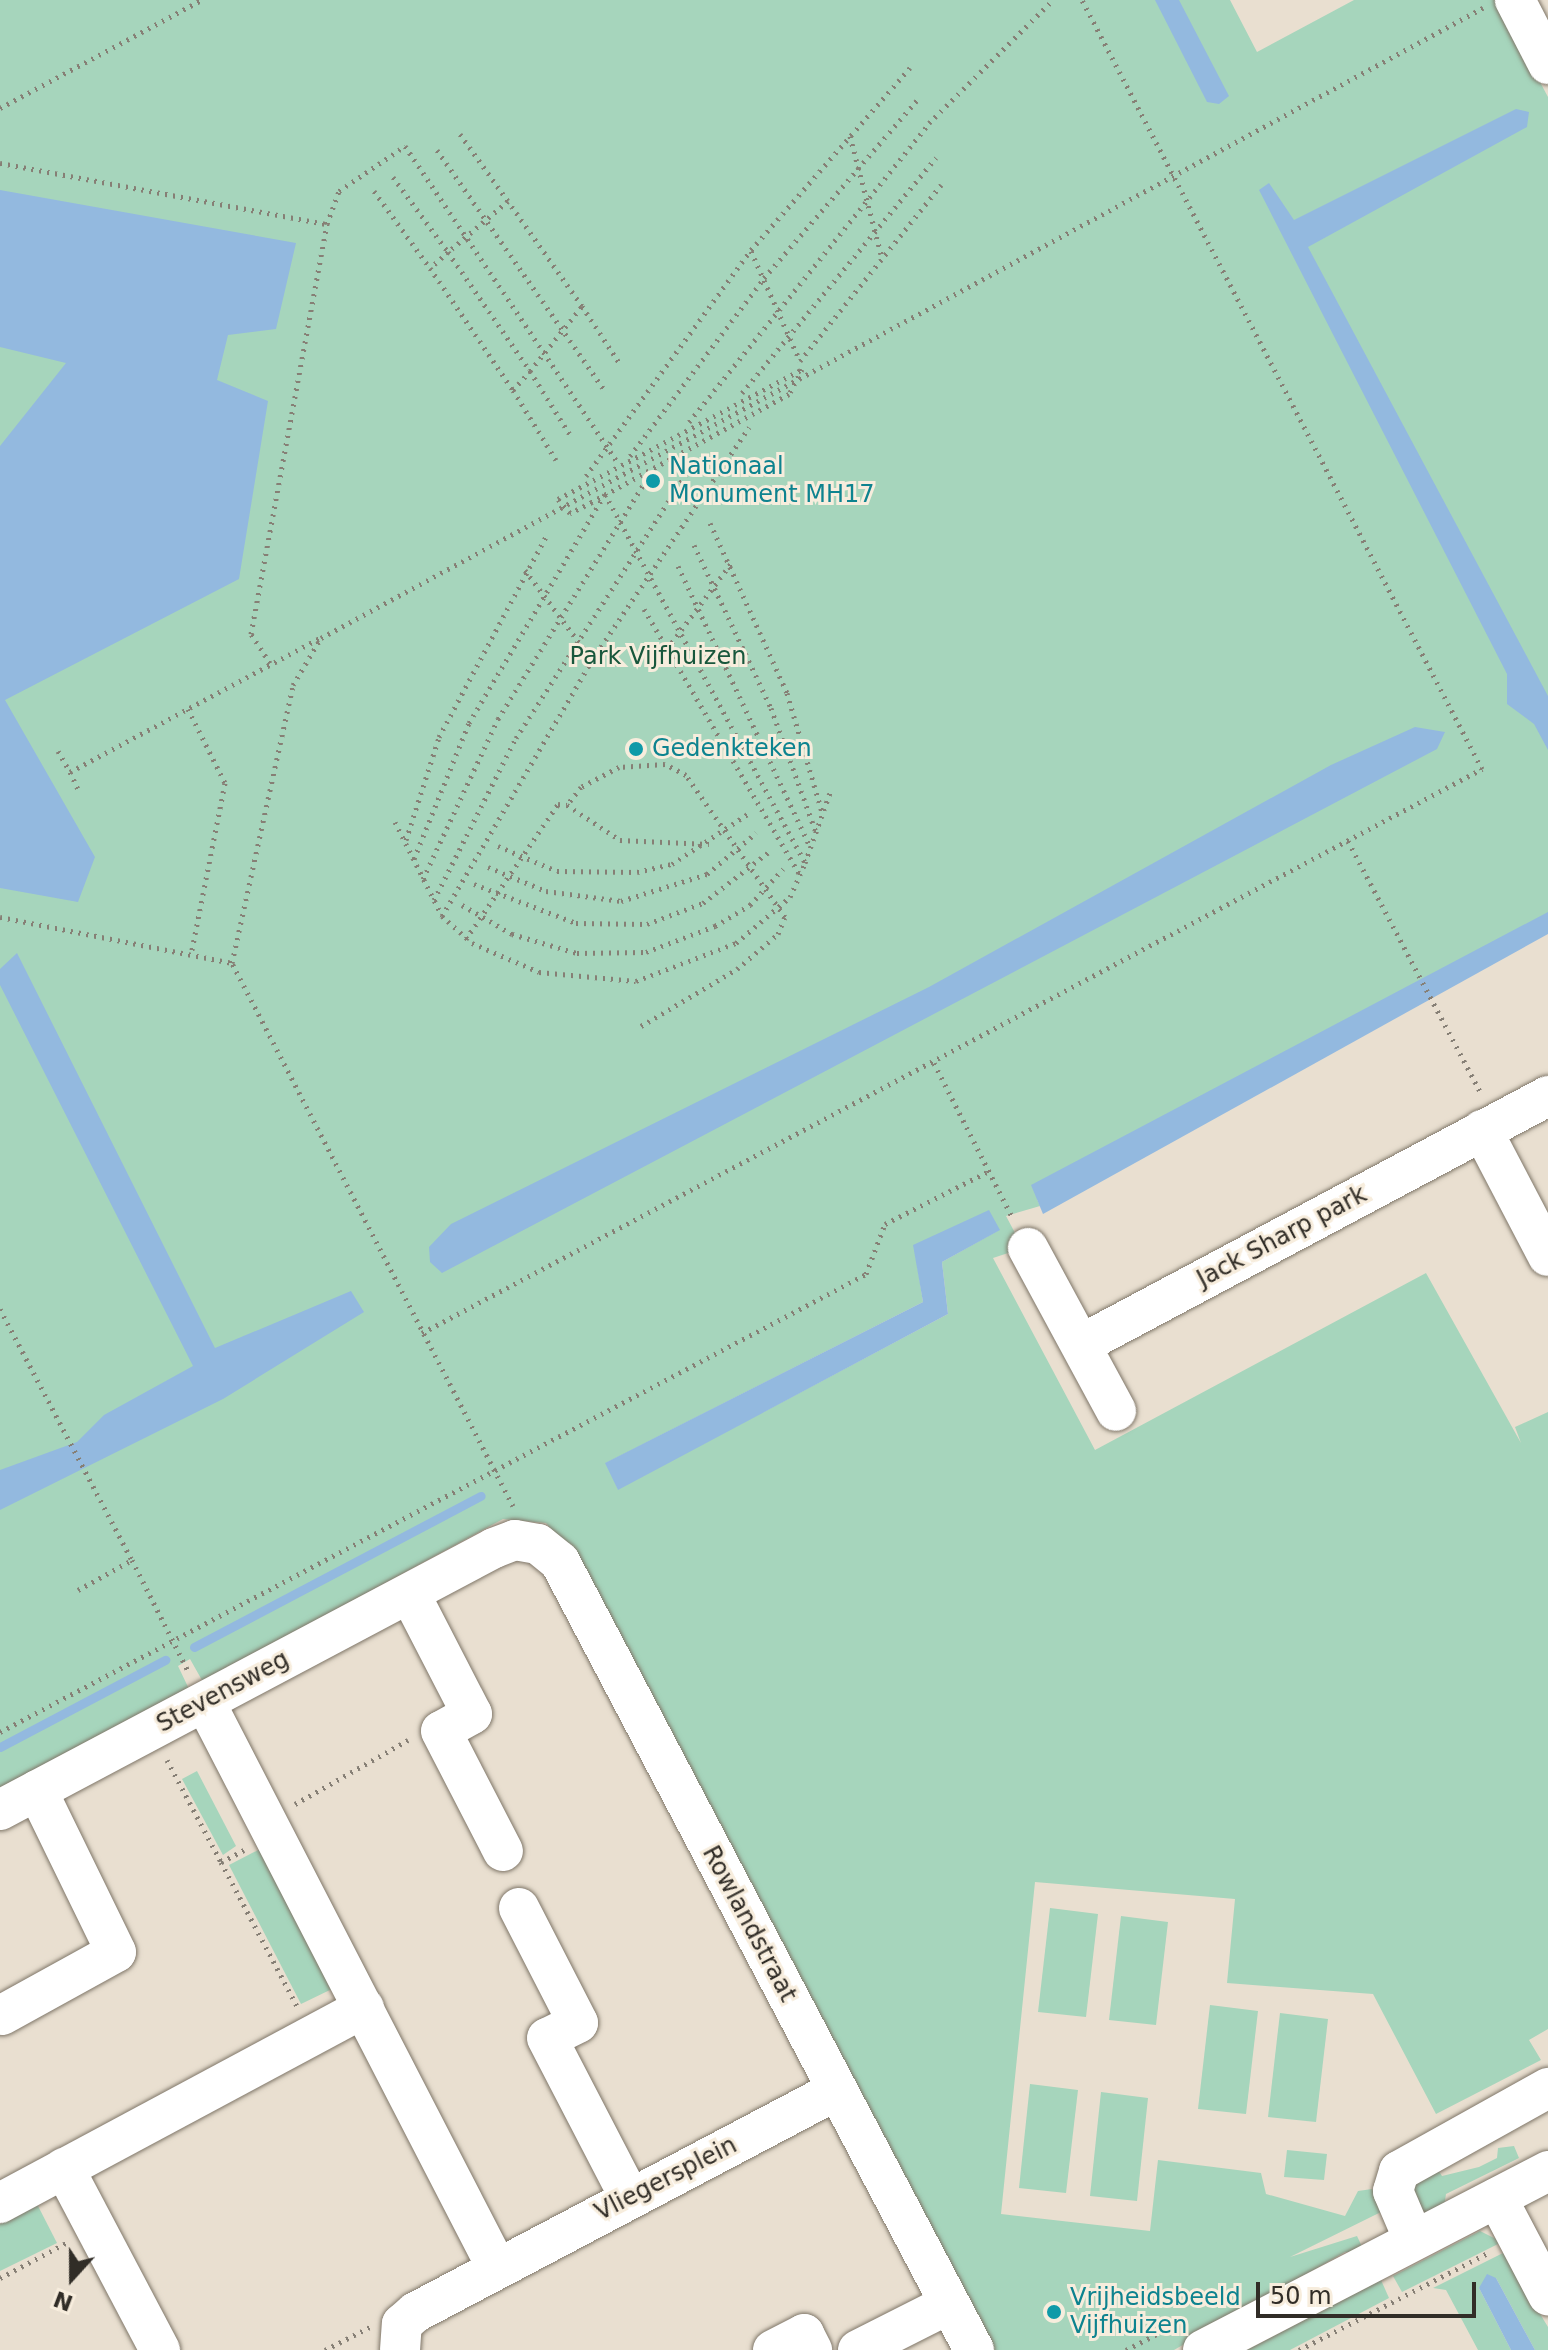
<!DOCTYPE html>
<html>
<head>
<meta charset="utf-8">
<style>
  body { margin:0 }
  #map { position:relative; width:1548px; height:2350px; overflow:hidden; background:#e9dfd0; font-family:"DejaVu Sans",sans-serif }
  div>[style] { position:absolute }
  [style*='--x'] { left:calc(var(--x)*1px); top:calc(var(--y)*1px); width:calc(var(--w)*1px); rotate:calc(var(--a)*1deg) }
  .green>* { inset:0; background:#a6d5bc }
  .water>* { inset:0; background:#93b9df }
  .stream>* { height:9px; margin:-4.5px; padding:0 4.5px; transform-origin:4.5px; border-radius:4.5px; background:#93b9df }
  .path>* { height:5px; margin-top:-2.5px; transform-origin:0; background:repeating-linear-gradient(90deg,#867f75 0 2px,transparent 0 8px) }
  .roads { filter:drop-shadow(0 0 2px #7f7668) drop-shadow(0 0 2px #7f7668) }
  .minor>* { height:40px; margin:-20px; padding:0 20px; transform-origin:20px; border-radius:20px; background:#fff }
  .dots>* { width:22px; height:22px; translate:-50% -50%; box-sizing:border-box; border:4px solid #f7eddd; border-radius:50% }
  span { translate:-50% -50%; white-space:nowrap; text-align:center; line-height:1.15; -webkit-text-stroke:6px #f7eddd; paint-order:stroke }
  .culture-label { font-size:24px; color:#0d838f }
  .left { translate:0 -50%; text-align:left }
  .park-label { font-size:24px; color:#18573c }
  .street-label { font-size:24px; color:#312d27 }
  .north { position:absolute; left:32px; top:2238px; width:80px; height:80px; -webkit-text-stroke:6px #f7eddd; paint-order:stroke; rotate:201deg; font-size:22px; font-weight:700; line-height:32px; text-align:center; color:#312d27 }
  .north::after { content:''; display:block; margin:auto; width:28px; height:36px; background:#312d27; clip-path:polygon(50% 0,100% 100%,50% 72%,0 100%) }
  .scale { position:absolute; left:1256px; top:2282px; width:220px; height:36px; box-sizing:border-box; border:4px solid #312d27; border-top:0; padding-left:10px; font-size:24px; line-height:28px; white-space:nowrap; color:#312d27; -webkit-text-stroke:6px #f7eddd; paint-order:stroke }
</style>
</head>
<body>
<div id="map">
  <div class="green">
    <i style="clip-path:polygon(evenodd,0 0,1230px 0,1257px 52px,1354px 0,1496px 0,1548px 97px,1548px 921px,1037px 1199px,1040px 1206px,1006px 1216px,1023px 1248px,993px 1258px,1095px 1450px,1426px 1273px,1521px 1443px,1515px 1427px,1548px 1412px,1548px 2029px,1529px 2040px,1541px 2060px,1436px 2114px,1373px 1994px,1227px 1983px,1235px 1899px,1035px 1882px,1001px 2214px,1150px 2231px,1158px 2160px,1261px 2173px,1266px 2194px,1345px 2216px,1358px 2191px,1372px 2189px,1381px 2212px,1290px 2257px,1357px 2236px,1365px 2253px,1345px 2252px,1174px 2350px,993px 2350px,565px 1545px,546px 1523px,503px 1519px,203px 1682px,190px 1659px,178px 1666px,189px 1689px,0 1791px,0 0,999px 1230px,942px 1262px,948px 1314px,618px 1489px,606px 1463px,923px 1302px,917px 1264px,999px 1230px)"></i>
    <i style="clip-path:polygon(197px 1771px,236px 1846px,223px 1855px,182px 1779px)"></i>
    <i style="clip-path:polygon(264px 1847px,334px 1988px,301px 2004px,229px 1865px)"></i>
    <i style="clip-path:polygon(1050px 1908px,1098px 1914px,1086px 2017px,1038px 2012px)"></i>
    <i style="clip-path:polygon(1121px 1916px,1168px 1922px,1156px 2025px,1109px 2020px)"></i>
    <i style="clip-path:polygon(1210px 2005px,1258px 2011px,1246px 2114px,1198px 2109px)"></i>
    <i style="clip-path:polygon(1280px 2013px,1328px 2019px,1316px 2122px,1268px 2117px)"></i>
    <i style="clip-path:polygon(1030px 2084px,1078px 2090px,1066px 2193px,1019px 2188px)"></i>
    <i style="clip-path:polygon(1101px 2092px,1148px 2098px,1137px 2201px,1090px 2196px)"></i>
    <i style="clip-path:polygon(1514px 2146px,1519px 2158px,1446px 2194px,1444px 2207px,1418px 2218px,1409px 2186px,1438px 2170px,1442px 2176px,1479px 2167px,1497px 2158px,1498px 2148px)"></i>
    <i style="clip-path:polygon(1287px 2150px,1327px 2154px,1324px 2180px,1284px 2177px)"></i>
    <i style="clip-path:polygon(37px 2204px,57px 2243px,0 2271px,0 2224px)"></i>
    <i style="clip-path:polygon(1480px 2231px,1502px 2242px,1402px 2292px,1393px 2276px)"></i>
    <i style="clip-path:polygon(1503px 2253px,1548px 2327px,1548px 2350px,1535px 2350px,1496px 2278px,1479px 2288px,1511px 2350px,1478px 2350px,1446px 2290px,1433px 2288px)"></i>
    <i style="clip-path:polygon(1381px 2280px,1389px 2298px,1290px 2350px,1247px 2350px)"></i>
  </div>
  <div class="water">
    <i style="clip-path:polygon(1155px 0,1179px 0,1229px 96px,1219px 104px,1207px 102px)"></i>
    <i style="clip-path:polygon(1516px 109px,1529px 112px,1527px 127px,1308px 247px,1548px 696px,1548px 750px,1534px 724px,1507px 704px,1507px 674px,1259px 190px,1269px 183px,1294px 220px)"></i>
    <i style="clip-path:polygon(0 190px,296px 243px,276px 329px,228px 335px,217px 380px,268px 401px,239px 579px,5px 700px,95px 857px,78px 902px,0 888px,0 446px,66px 363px,0 347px)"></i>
    <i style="clip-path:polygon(1415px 727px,1445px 732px,1437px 749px,442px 1273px,430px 1262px,429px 1247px,451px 1224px,929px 987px,1331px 765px)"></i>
    <i style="clip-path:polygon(1548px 912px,1548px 934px,1043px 1214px,1031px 1185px)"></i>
    <i style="clip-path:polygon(17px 953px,215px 1348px,351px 1291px,364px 1312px,223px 1399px,0 1510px,0 1470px,77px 1442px,104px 1415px,193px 1366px,0 985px,0 969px)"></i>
    <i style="clip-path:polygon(989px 1210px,1000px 1230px,942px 1262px,948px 1314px,618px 1490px,605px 1463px,923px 1302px,913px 1245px)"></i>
    <i style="clip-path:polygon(1487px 2274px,1496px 2278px,1535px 2350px,1511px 2350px,1479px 2288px)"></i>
  </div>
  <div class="stream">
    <i style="--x:194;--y:1647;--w:324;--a:-27.8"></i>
    <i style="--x:0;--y:1747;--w:187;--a:-27.8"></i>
  </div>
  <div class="path">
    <i style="--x:0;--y:108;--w:228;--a:-28.2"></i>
    <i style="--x:460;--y:134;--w:82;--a:54.4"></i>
    <i style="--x:850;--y:136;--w:122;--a:75.3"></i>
    <i style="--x:437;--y:150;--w:292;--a:55.1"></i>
    <i style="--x:0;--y:163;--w:333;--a:10.6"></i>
    <i style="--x:393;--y:177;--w:93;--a:53.7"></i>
    <i style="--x:448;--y:252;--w:145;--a:55.4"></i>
    <i style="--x:530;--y:371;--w:83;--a:-51.3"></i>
    <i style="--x:582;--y:306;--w:128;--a:-125.2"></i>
    <i style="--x:508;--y:201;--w:79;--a:139.6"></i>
    <i style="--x:448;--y:252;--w:24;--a:138"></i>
    <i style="--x:430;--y:268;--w:148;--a:55.8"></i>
    <i style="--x:374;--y:191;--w:95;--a:54"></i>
    <i style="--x:751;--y:251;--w:120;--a:66"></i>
    <i style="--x:800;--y:361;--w:226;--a:-51.3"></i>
    <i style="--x:582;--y:306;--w:69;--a:56.8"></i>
    <i style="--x:802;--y:369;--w:28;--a:117"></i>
    <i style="--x:789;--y:394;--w:225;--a:151.3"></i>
    <i style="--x:592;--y:502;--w:25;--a:153"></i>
    <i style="--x:570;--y:513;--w:18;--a:-131"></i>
    <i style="--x:558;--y:499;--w:276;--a:-28"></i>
    <i style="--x:742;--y:393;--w:305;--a:-50.5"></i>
    <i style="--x:689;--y:422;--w:383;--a:-51.2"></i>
    <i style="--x:929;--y:123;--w:175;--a:-44.8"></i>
    <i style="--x:630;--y:456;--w:223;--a:-53"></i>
    <i style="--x:764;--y:278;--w:236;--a:-49.3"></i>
    <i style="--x:556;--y:460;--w:82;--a:-121.6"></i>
    <i style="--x:513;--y:390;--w:25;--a:-48"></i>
    <i style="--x:530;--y:371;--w:79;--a:57.9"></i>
    <i style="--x:586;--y:476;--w:280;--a:-53.9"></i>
    <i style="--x:751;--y:250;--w:242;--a:-48.9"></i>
    <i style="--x:710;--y:523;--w:187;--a:65.6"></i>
    <i style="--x:787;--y:693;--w:124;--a:73.6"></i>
    <i style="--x:694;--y:545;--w:180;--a:64.7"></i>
    <i style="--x:771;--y:708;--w:132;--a:70.1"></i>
    <i style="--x:678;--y:566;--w:310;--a:64.8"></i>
    <i style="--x:525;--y:570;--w:112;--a:53.3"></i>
    <i style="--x:644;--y:609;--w:311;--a:59.6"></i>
    <i style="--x:667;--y:649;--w:109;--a:-53.2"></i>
    <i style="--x:270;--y:663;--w:35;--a:-123"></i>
    <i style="--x:251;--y:634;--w:417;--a:-79.5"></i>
    <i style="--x:327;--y:224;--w:35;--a:-70"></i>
    <i style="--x:339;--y:191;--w:80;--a:-34.3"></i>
    <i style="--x:405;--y:146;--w:383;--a:56.1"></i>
    <i style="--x:188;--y:709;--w:83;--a:63.4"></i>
    <i style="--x:225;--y:783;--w:175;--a:101.2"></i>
    <i style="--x:58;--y:751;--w:24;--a:60"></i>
    <i style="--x:70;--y:772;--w:284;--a:-28.2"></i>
    <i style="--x:70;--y:772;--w:21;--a:65"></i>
    <i style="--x:395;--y:822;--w:105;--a:63.4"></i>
    <i style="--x:442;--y:916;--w:297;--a:-59.6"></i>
    <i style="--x:592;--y:660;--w:281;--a:-56"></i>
    <i style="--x:406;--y:840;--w:108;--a:-72.2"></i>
    <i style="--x:439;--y:737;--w:227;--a:-61.9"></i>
    <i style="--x:1348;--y:841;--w:285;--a:62.2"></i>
    <i style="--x:498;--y:846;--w:64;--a:23"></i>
    <i style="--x:557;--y:871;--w:80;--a:0.7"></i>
    <i style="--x:637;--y:872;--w:36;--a:-13"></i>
    <i style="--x:672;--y:864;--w:95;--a:-33.4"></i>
    <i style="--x:414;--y:859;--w:147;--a:-68"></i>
    <i style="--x:469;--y:723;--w:266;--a:-59.3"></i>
    <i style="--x:605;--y:494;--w:420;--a:61.5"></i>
    <i style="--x:805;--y:863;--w:77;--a:-70.4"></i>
    <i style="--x:488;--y:867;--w:63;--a:22.5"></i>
    <i style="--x:546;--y:891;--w:76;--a:7.6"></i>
    <i style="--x:621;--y:901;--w:90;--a:-17.4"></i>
    <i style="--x:707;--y:874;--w:64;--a:-39.9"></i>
    <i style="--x:423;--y:879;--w:177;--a:-64.9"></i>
    <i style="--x:498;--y:719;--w:282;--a:-58.2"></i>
    <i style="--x:474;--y:884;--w:109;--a:20.9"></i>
    <i style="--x:576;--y:923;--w:71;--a:0.8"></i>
    <i style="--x:647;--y:924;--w:60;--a:-20.6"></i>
    <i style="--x:703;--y:903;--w:85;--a:-37.8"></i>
    <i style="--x:434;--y:900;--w:182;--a:-63.2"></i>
    <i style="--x:516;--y:738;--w:334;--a:-57.2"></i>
    <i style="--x:462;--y:905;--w:58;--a:30.1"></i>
    <i style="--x:512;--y:934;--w:68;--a:16.3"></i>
    <i style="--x:577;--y:953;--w:69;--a:-0.8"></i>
    <i style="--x:646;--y:952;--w:74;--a:-20.6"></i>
    <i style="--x:715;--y:926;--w:41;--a:-31"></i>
    <i style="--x:750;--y:905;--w:49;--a:-47.5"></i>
    <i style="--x:442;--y:916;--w:40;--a:42"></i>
    <i style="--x:472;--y:943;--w:73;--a:23.4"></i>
    <i style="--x:539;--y:972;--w:97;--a:5.3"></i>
    <i style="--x:636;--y:981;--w:107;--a:-20.8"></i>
    <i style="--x:736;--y:943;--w:71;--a:-40.4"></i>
    <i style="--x:790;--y:897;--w:37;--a:-66"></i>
    <i style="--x:0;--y:917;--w:237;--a:11.2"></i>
    <i style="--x:466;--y:939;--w:163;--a:-55.7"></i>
    <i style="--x:558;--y:804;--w:9;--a:6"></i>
    <i style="--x:641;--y:1026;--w:112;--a:-30.7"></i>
    <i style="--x:737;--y:969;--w:54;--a:-40.5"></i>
    <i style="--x:778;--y:934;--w:18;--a:-68"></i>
    <i style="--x:785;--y:917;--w:173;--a:-124.9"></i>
    <i style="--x:686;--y:775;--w:24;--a:-152"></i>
    <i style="--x:665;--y:764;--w:46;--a:176.3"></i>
    <i style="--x:619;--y:767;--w:43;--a:152.2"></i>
    <i style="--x:581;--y:787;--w:23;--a:128"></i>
    <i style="--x:567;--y:805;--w:64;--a:33.4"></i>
    <i style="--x:620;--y:840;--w:89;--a:2.6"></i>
    <i style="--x:934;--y:1063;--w:175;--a:63.1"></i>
    <i style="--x:0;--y:1309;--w:284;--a:62.3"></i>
    <i style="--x:422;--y:1333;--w:1201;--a:-28.02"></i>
    <i style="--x:1482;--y:769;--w:867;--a:-117.48"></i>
    <i style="--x:513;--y:1506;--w:611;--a:-117.36"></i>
    <i style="--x:232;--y:963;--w:285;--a:-77.6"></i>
    <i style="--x:293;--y:685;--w:55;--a:-59.2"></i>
    <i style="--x:321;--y:638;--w:1322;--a:-28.47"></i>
    <i style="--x:78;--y:1590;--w:62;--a:-29.1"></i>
    <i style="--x:132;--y:1560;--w:127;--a:63.2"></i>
    <i style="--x:0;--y:1732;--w:980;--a:-27.87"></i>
    <i style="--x:866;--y:1274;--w:53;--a:-69.2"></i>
    <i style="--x:885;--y:1224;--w:114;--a:-27"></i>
    <i style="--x:167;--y:1760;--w:115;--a:62.1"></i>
    <i style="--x:295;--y:1804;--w:130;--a:-29.5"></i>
    <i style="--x:244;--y:1850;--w:26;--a:152"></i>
    <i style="--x:221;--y:1862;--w:163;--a:62.2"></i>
    <i style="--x:0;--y:2278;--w:75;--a:-27.9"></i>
    <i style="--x:325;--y:2350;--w:51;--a:-27.1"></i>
    <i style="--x:1126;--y:2350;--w:63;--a:-27.4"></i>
    <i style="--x:1299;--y:2350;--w:215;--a:-27.2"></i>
  </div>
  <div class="roads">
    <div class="minor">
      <i style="--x:1515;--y:0;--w:72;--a:62.7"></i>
      <i style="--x:1482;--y:1130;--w:142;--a:62.4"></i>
      <i style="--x:1028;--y:1248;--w:185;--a:61.6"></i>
      <i style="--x:1082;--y:1344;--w:528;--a:-28.02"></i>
      <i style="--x:410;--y:1594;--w:135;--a:62.7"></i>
      <i style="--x:472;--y:1714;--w:35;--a:151"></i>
      <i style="--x:441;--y:1731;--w:135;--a:62.7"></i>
      <i style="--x:205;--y:1702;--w:637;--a:62.71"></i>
      <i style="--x:0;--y:1810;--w:559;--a:-27.94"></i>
      <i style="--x:494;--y:1548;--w:22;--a:-21"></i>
      <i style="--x:515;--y:1540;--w:23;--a:10"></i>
      <i style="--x:538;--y:1544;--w:28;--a:39"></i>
      <i style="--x:560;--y:1562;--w:890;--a:62.28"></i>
      <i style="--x:519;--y:1908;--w:129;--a:62.8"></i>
      <i style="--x:578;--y:2023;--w:34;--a:154"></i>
      <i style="--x:547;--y:2038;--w:180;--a:62.6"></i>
      <i style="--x:2;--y:2015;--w:130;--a:-28.9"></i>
      <i style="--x:116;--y:1952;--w:180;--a:-116"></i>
      <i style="--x:64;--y:2168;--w:206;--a:62.2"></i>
      <i style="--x:1497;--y:2198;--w:110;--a:62.3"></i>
      <i style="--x:0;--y:2203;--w:413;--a:-28.2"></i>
      <i style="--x:1413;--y:2238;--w:51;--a:-113.1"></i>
      <i style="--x:1393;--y:2191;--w:21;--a:-73"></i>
      <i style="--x:1399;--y:2171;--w:171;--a:-29.1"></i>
      <i style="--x:400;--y:2350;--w:26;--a:-86"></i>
      <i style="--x:402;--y:2324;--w:18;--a:-41"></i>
      <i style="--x:416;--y:2312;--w:475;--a:-27.8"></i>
      <i style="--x:773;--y:2350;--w:35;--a:-27"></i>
      <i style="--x:804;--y:2334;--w:18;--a:63"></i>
      <i style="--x:858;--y:2350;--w:102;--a:-26.8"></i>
      <i style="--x:1203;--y:2350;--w:389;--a:-27.4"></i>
    </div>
  </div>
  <div class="dots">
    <i style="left:653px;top:481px;background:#0f9aa8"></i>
    <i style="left:636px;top:749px;background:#0f9aa8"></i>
    <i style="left:1054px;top:2312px;background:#0f9aa8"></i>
  </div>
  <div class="culture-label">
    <span class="left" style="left:669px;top:481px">Nationaal<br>Monument MH17</span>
    <span class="left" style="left:652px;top:749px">Gedenkteken</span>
    <span class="left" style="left:1070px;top:2312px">Vrijheidsbeeld<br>Vijfhuizen</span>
  </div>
  <div class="park-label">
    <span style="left:658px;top:657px">Park Vijfhuizen</span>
  </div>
  <div class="street-label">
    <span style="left:1282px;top:1237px;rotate:-28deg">Jack Sharp park</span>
    <span style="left:223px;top:1692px;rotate:-28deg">Stevensweg</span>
    <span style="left:749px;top:1924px;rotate:62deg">Rowlandstraat</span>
    <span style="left:666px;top:2179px;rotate:-27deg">Vliegersplein</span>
  </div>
  <div class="north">N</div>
  <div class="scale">50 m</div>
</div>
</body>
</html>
